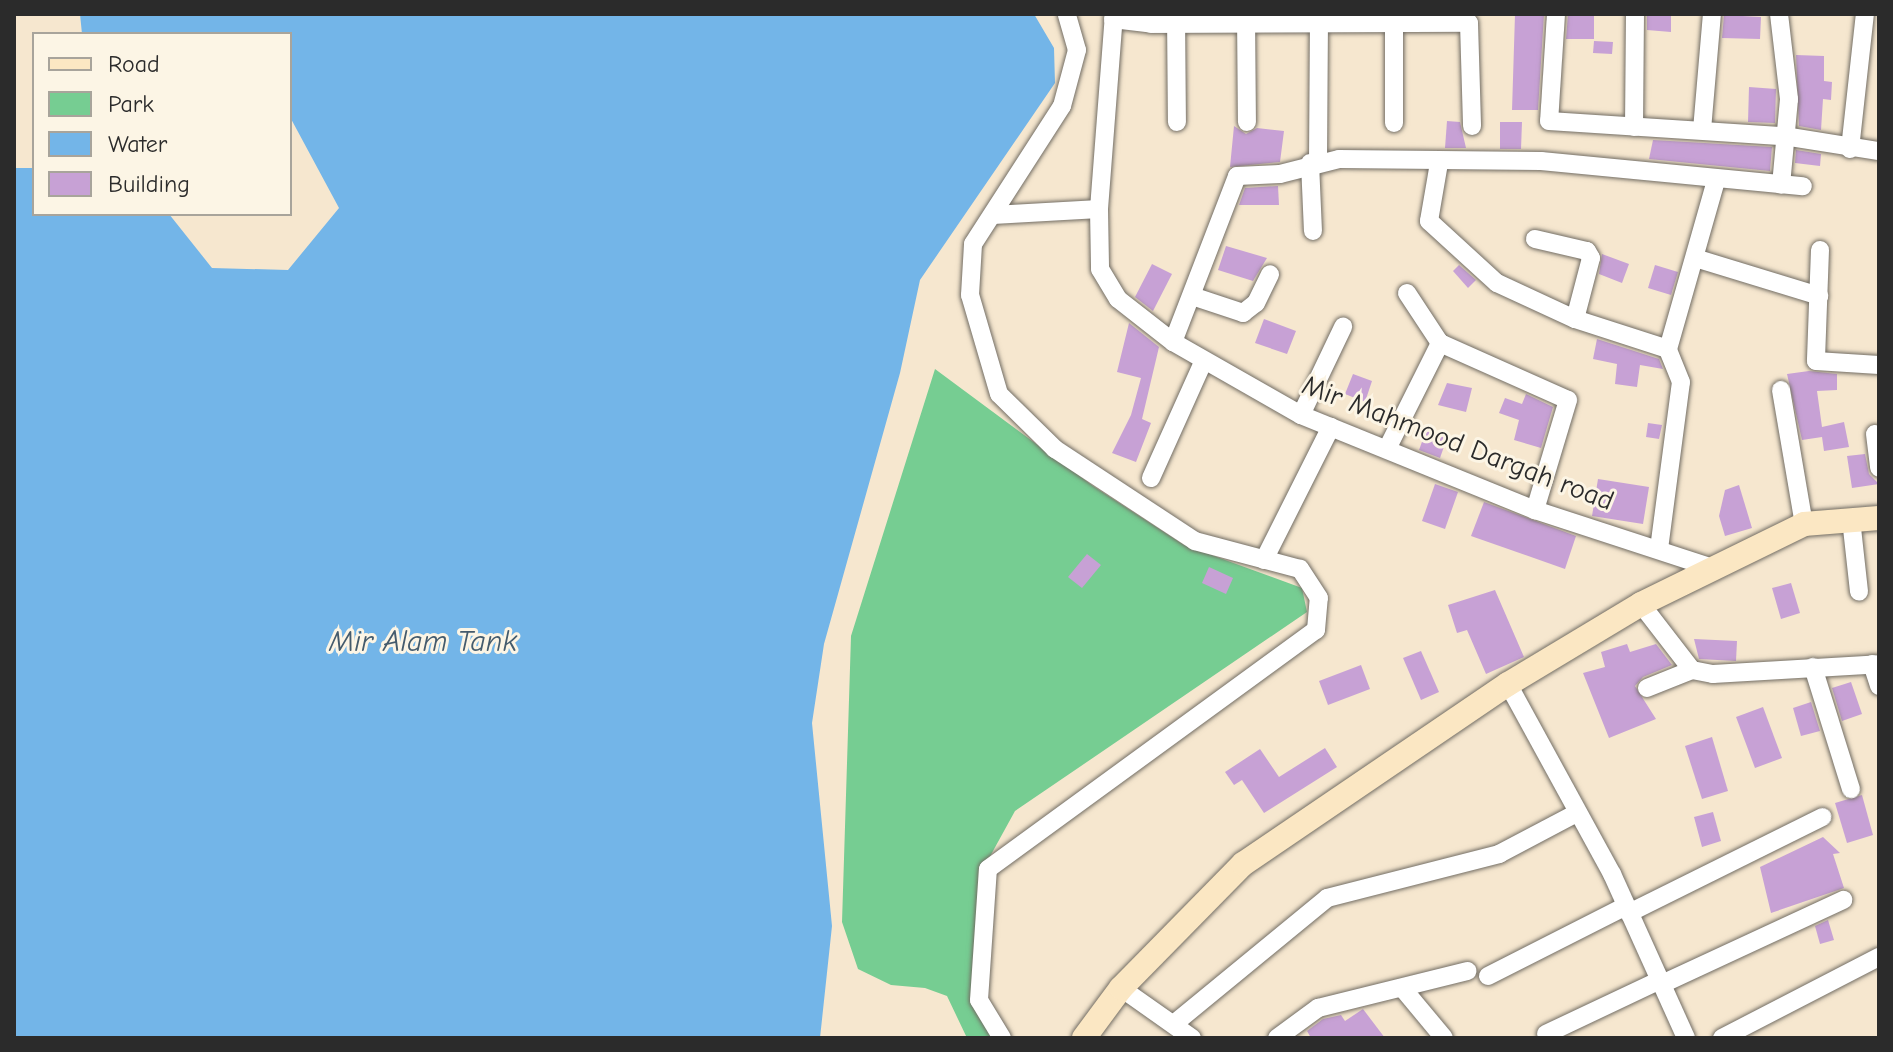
<!DOCTYPE html>
<html>
<head>
<meta charset="utf-8">
<style>
  body { margin:0 }
  #map { position:relative; width:1893px; height:1052px; overflow:hidden; background:#f6e7cf; font-family:"Comic Neue",sans-serif }
  div>[style] { position:absolute }
  [style*='--x'] { left:calc(var(--x)*1px); top:calc(var(--y)*1px); width:calc(var(--w)*1px); rotate:calc(var(--a)*1deg) }
  .green>* { inset:0; background:#76cd92 }
  .water>* { inset:0; background:#73b5e8 }
  .building>* { inset:0; background:#c7a1d5 }
  .roads { filter:drop-shadow(0 0 2px #726d64) drop-shadow(0 0 2px #726d64) }
  .minor>* { height:18px; margin:-9px; padding:0 9px; transform-origin:9px; border-radius:9px; background:#fff }
  .secondary>* { height:24px; margin:-12px; padding:0 12px; transform-origin:12px; border-radius:12px; background:#fbe7c3 }
  span { translate:-50% -50%; white-space:nowrap; text-align:center; line-height:1.15; -webkit-text-stroke:6px #fcf5e5; paint-order:stroke }
  .street-label { font-size:28px; color:#2b2b2b }
  .water-label { font-size:30px; color:#445b6d; font-style:italic }
  .frame { position:absolute; inset:0; border:16px solid #2b2b2b; pointer-events:none }
  .legend { position:absolute; left:32px; top:32px; width:260px; height:184px; box-sizing:border-box; background:#fcf5e5; border:2px solid #a8a49b; margin:0; padding:10px 14px; list-style:none; font-size:24px; color:#2b2b2b }
  .legend li { display:flex; align-items:center; gap:16px; height:40px }
  .legend b { width:40px; border:2px solid #a8a49b }
</style>
</head>
<body>
<div id="map">
  <div class="green">
    <i style="clip-path:polygon(935px 369px,1093px 486px,1184px 545px,1302px 588px,1307px 612px,1015px 811px,982px 871px,974px 1001px,998px 1038px,967px 1038px,947px 996px,925px 988px,891px 985px,858px 969px,842px 922px,851px 636px)"></i>
  </div>
  <div class="water">
    <i style="clip-path:polygon(80px 14px,1034px 14px,1054px 48px,1055px 83px,920px 280px,900px 373px,824px 644px,812px 723px,832px 926px,820px 1038px,14px 1038px,14px 168px,34px 168px,34px 214px,169px 214px,212px 268px,288px 270px,339px 208px,290px 117px,290px 34px,82px 34px)"></i>
  </div>
  <div class="building">
    <i style="clip-path:polygon(1515px 14px,1544px 14px,1538px 110px,1512px 110px)"></i>
    <i style="clip-path:polygon(1568px 14px,1594px 14px,1594px 39px,1566px 39px)"></i>
    <i style="clip-path:polygon(1647px 14px,1671px 14px,1671px 32px,1647px 30px)"></i>
    <i style="clip-path:polygon(1724px 15px,1761px 17px,1760px 39px,1722px 38px)"></i>
    <i style="clip-path:polygon(1594px 41px,1613px 42px,1612px 54px,1593px 53px)"></i>
    <i style="clip-path:polygon(1796px 55px,1824px 56px,1824px 81px,1832px 82px,1831px 100px,1823px 99px,1821px 130px,1799px 126px)"></i>
    <i style="clip-path:polygon(1749px 87px,1776px 89px,1775px 123px,1748px 122px)"></i>
    <i style="clip-path:polygon(1447px 121px,1460px 122px,1466px 148px,1445px 148px)"></i>
    <i style="clip-path:polygon(1500px 122px,1522px 122px,1521px 149px,1500px 149px)"></i>
    <i style="clip-path:polygon(1234px 126px,1246px 134px,1257px 128px,1284px 131px,1280px 162px,1230px 167px)"></i>
    <i style="clip-path:polygon(1653px 140px,1772px 147px,1770px 171px,1649px 159px)"></i>
    <i style="clip-path:polygon(1796px 150px,1821px 154px,1820px 166px,1795px 163px)"></i>
    <i style="clip-path:polygon(1278px 186px,1279px 205px,1239px 205px,1245px 188px)"></i>
    <i style="clip-path:polygon(1226px 246px,1267px 258px,1253px 281px,1218px 270px)"></i>
    <i style="clip-path:polygon(1602px 254px,1629px 264px,1622px 283px,1599px 274px)"></i>
    <i style="clip-path:polygon(1152px 264px,1172px 274px,1153px 311px,1135px 297px)"></i>
    <i style="clip-path:polygon(1459px 265px,1476px 280px,1468px 288px,1453px 271px)"></i>
    <i style="clip-path:polygon(1655px 265px,1678px 272px,1671px 295px,1648px 288px)"></i>
    <i style="clip-path:polygon(1264px 319px,1296px 331px,1287px 354px,1255px 343px)"></i>
    <i style="clip-path:polygon(1129px 323px,1159px 347px,1142px 419px,1151px 423px,1136px 462px,1112px 453px,1131px 415px,1141px 378px,1117px 372px)"></i>
    <i style="clip-path:polygon(1597px 339px,1659px 359px,1663px 369px,1640px 365px,1637px 387px,1615px 384px,1617px 364px,1593px 359px)"></i>
    <i style="clip-path:polygon(1809px 371px,1837px 374px,1837px 390px,1817px 391px,1822px 427px,1844px 422px,1849px 447px,1824px 451px,1822px 437px,1802px 440px,1787px 374px)"></i>
    <i style="clip-path:polygon(1353px 374px,1372px 381px,1365px 402px,1345px 394px)"></i>
    <i style="clip-path:polygon(1447px 383px,1472px 388px,1466px 412px,1438px 405px)"></i>
    <i style="clip-path:polygon(1526px 394px,1553px 407px,1541px 448px,1514px 440px,1519px 420px,1499px 413px,1505px 398px,1522px 404px)"></i>
    <i style="clip-path:polygon(1648px 423px,1662px 425px,1659px 439px,1646px 437px)"></i>
    <i style="clip-path:polygon(1426px 431px,1447px 438px,1440px 458px,1419px 450px)"></i>
    <i style="clip-path:polygon(1865px 454px,1869px 474px,1879px 484px,1852px 488px,1847px 456px)"></i>
    <i style="clip-path:polygon(1598px 479px,1649px 487px,1643px 524px,1592px 516px)"></i>
    <i style="clip-path:polygon(1435px 484px,1458px 492px,1445px 529px,1422px 521px)"></i>
    <i style="clip-path:polygon(1739px 485px,1752px 528px,1725px 536px,1719px 516px,1725px 490px)"></i>
    <i style="clip-path:polygon(1484px 502px,1576px 536px,1565px 569px,1471px 536px)"></i>
    <i style="clip-path:polygon(1087px 554px,1101px 565px,1082px 588px,1068px 577px)"></i>
    <i style="clip-path:polygon(1209px 567px,1233px 578px,1226px 594px,1202px 583px)"></i>
    <i style="clip-path:polygon(1791px 583px,1800px 613px,1781px 619px,1772px 588px)"></i>
    <i style="clip-path:polygon(1495px 590px,1524px 657px,1486px 674px,1467px 630px,1457px 633px,1448px 605px)"></i>
    <i style="clip-path:polygon(1694px 639px,1737px 641px,1736px 661px,1699px 659px)"></i>
    <i style="clip-path:polygon(1627px 644px,1630px 652px,1656px 644px,1672px 665px,1643px 677px,1635px 686px,1656px 719px,1609px 738px,1583px 673px,1605px 667px,1601px 652px)"></i>
    <i style="clip-path:polygon(1421px 651px,1439px 692px,1421px 700px,1403px 658px)"></i>
    <i style="clip-path:polygon(1361px 665px,1370px 689px,1328px 705px,1319px 681px)"></i>
    <i style="clip-path:polygon(1851px 682px,1862px 714px,1842px 721px,1832px 688px)"></i>
    <i style="clip-path:polygon(1811px 702px,1820px 731px,1801px 736px,1793px 708px)"></i>
    <i style="clip-path:polygon(1763px 707px,1782px 758px,1755px 768px,1736px 717px)"></i>
    <i style="clip-path:polygon(1712px 737px,1728px 791px,1702px 799px,1685px 746px)"></i>
    <i style="clip-path:polygon(1325px 748px,1337px 767px,1264px 813px,1242px 780px,1234px 785px,1225px 772px,1260px 749px,1279px 777px)"></i>
    <i style="clip-path:polygon(1862px 795px,1873px 835px,1847px 843px,1835px 803px)"></i>
    <i style="clip-path:polygon(1713px 812px,1721px 841px,1702px 847px,1694px 817px)"></i>
    <i style="clip-path:polygon(1823px 837px,1840px 853px,1833px 854px,1844px 888px,1771px 913px,1760px 867px)"></i>
    <i style="clip-path:polygon(1828px 920px,1834px 940px,1820px 944px,1815px 926px)"></i>
    <i style="clip-path:polygon(1363px 1009px,1385px 1038px,1311px 1038px,1307px 1031px,1323px 1019px,1341px 1015px,1345px 1021px)"></i>
  </div>
  <div class="roads">
    <div class="minor">
      <i style="--x:1114;--y:14;--w:196;--a:94.4"></i>
      <i style="--x:1099;--y:209;--w:60;--a:89"></i>
      <i style="--x:1100;--y:269;--w:35;--a:59"></i>
      <i style="--x:1118;--y:299;--w:70;--a:38"></i>
      <i style="--x:1173;--y:342;--w:147;--a:29.7"></i>
      <i style="--x:1301;--y:415;--w:253;--a:22.1"></i>
      <i style="--x:1535;--y:510;--w:183;--a:18.1"></i>
      <i style="--x:1176;--y:14;--w:108;--a:89.5"></i>
      <i style="--x:1246;--y:14;--w:108;--a:89.5"></i>
      <i style="--x:1556;--y:14;--w:107;--a:93.7"></i>
      <i style="--x:1549;--y:121;--w:235;--a:3.7"></i>
      <i style="--x:1784;--y:136;--w:96;--a:9"></i>
      <i style="--x:1779;--y:14;--w:86;--a:83.3"></i>
      <i style="--x:1789;--y:99;--w:86;--a:95.3"></i>
      <i style="--x:1113;--y:19;--w:38;--a:7"></i>
      <i style="--x:1151;--y:24;--w:318;--a:-0.2"></i>
      <i style="--x:1469;--y:23;--w:103;--a:88.3"></i>
      <i style="--x:1394;--y:123;--w:109;--a:-90"></i>
      <i style="--x:1634;--y:127;--w:113;--a:-89.5"></i>
      <i style="--x:1702;--y:130;--w:116;--a:-85.1"></i>
      <i style="--x:1850;--y:149;--w:136;--a:-83.7"></i>
      <i style="--x:1318;--y:161;--w:145;--a:-89.6"></i>
      <i style="--x:1310;--y:163;--w:68;--a:87.5"></i>
      <i style="--x:1439;--y:163;--w:59;--a:99.8"></i>
      <i style="--x:1429;--y:221;--w:92;--a:42.4"></i>
      <i style="--x:1497;--y:283;--w:86;--a:24.8"></i>
      <i style="--x:1575;--y:319;--w:98;--a:17.9"></i>
      <i style="--x:993;--y:215;--w:106;--a:-3.2"></i>
      <i style="--x:1535;--y:239;--w:53;--a:13"></i>
      <i style="--x:1587;--y:251;--w:8;--a:60"></i>
      <i style="--x:1591;--y:258;--w:63;--a:104.7"></i>
      <i style="--x:1820;--y:250;--w:111;--a:92.1"></i>
      <i style="--x:1816;--y:361;--w:63;--a:3.6"></i>
      <i style="--x:1695;--y:258;--w:130;--a:17"></i>
      <i style="--x:1407;--y:293;--w:60;--a:56.6"></i>
      <i style="--x:1440;--y:343;--w:140;--a:24"></i>
      <i style="--x:1568;--y:400;--w:115;--a:106.7"></i>
      <i style="--x:1192;--y:296;--w:54;--a:18.4"></i>
      <i style="--x:1243;--y:313;--w:16;--a:-38"></i>
      <i style="--x:1256;--y:303;--w:32;--a:-64"></i>
      <i style="--x:1173;--y:342;--w:178;--a:-68.9"></i>
      <i style="--x:1237;--y:176;--w:43;--a:-2.7"></i>
      <i style="--x:1280;--y:174;--w:61;--a:-14.3"></i>
      <i style="--x:1339;--y:159;--w:202;--a:0.6"></i>
      <i style="--x:1541;--y:161;--w:263;--a:5.5"></i>
      <i style="--x:1781;--y:390;--w:136;--a:80.3"></i>
      <i style="--x:1301;--y:415;--w:98;--a:-64.5"></i>
      <i style="--x:1875;--y:434;--w:34;--a:83"></i>
      <i style="--x:1387;--y:449;--w:119;--a:-63.4"></i>
      <i style="--x:1151;--y:478;--w:129;--a:-65.8"></i>
      <i style="--x:1851;--y:519;--w:73;--a:83.7"></i>
      <i style="--x:1659;--y:549;--w:168;--a:-82.5"></i>
      <i style="--x:1681;--y:382;--w:35;--a:-112"></i>
      <i style="--x:1668;--y:349;--w:176;--a:-74.1"></i>
      <i style="--x:1264;--y:560;--w:149;--a:-63.3"></i>
      <i style="--x:1641;--y:604;--w:83;--a:52.3"></i>
      <i style="--x:1692;--y:670;--w:21;--a:11"></i>
      <i style="--x:1713;--y:674;--w:166;--a:-3.4"></i>
      <i style="--x:1872;--y:664;--w:23;--a:72"></i>
      <i style="--x:1813;--y:667;--w:128;--a:72.7"></i>
      <i style="--x:1508;--y:684;--w:217;--a:61.3"></i>
      <i style="--x:1612;--y:874;--w:180;--a:65.7"></i>
      <i style="--x:1647;--y:688;--w:48;--a:-21.8"></i>
      <i style="--x:1629;--y:913;--w:216;--a:-26.4"></i>
      <i style="--x:1488;--y:976;--w:155;--a:-26.9"></i>
      <i style="--x:1662;--y:984;--w:200;--a:-24.9"></i>
      <i style="--x:1121;--y:988;--w:87;--a:35.2"></i>
      <i style="--x:1404;--y:990;--w:62;--a:50.2"></i>
      <i style="--x:1175;--y:1023;--w:197;--a:-39.4"></i>
      <i style="--x:1327;--y:898;--w:178;--a:-14.3"></i>
      <i style="--x:1499;--y:854;--w:86;--a:-27.8"></i>
      <i style="--x:1546;--y:1034;--w:126;--a:-25.3"></i>
      <i style="--x:1002;--y:1038;--w:44;--a:-121.2"></i>
      <i style="--x:979;--y:1000;--w:131;--a:-86.1"></i>
      <i style="--x:988;--y:869;--w:406;--a:-36.1"></i>
      <i style="--x:1316;--y:630;--w:32;--a:-85"></i>
      <i style="--x:1319;--y:598;--w:35;--a:-123"></i>
      <i style="--x:1300;--y:569;--w:109;--a:-165.1"></i>
      <i style="--x:1195;--y:541;--w:168;--a:-146.7"></i>
      <i style="--x:1055;--y:449;--w:78;--a:-135.5"></i>
      <i style="--x:999;--y:394;--w:103;--a:-106.3"></i>
      <i style="--x:970;--y:295;--w:51;--a:-86.6"></i>
      <i style="--x:973;--y:244;--w:164;--a:-57.2"></i>
      <i style="--x:1062;--y:106;--w:58;--a:-75"></i>
      <i style="--x:1077;--y:50;--w:37;--a:-106"></i>
      <i style="--x:1277;--y:1038;--w:51;--a:-36.2"></i>
      <i style="--x:1318;--y:1008;--w:154;--a:-13.9"></i>
      <i style="--x:1722;--y:1038;--w:177;--a:-27.3"></i>
    </div>
    <div class="secondary">
      <i style="--x:1084;--y:1038;--w:62;--a:-53.5"></i>
      <i style="--x:1121;--y:988;--w:174;--a:-45.5"></i>
      <i style="--x:1243;--y:864;--w:320;--a:-34.2"></i>
      <i style="--x:1508;--y:684;--w:155;--a:-31"></i>
      <i style="--x:1641;--y:604;--w:182;--a:-26.1"></i>
      <i style="--x:1804;--y:524;--w:75;--a:-4.6"></i>
    </div>
  </div>
  <div class="street-label">
    <span style="left:1458px;top:443px;rotate:21deg">Mir Mahmood Dargah road</span>
  </div>
  <div class="water-label">
    <span style="left:423px;top:642px">Mir Alam Tank</span>
  </div>
  <div class="frame"></div>
  <ul class="legend">
  <li><b style="height:10px;background:#fbe7c3"></b>Road</li>
  <li><b style="height:22px;background:#76cd92"></b>Park</li>
  <li><b style="height:22px;background:#73b5e8"></b>Water</li>
  <li><b style="height:22px;background:#c7a1d5"></b>Building</li>
  </ul>
</div>
</body>
</html>
